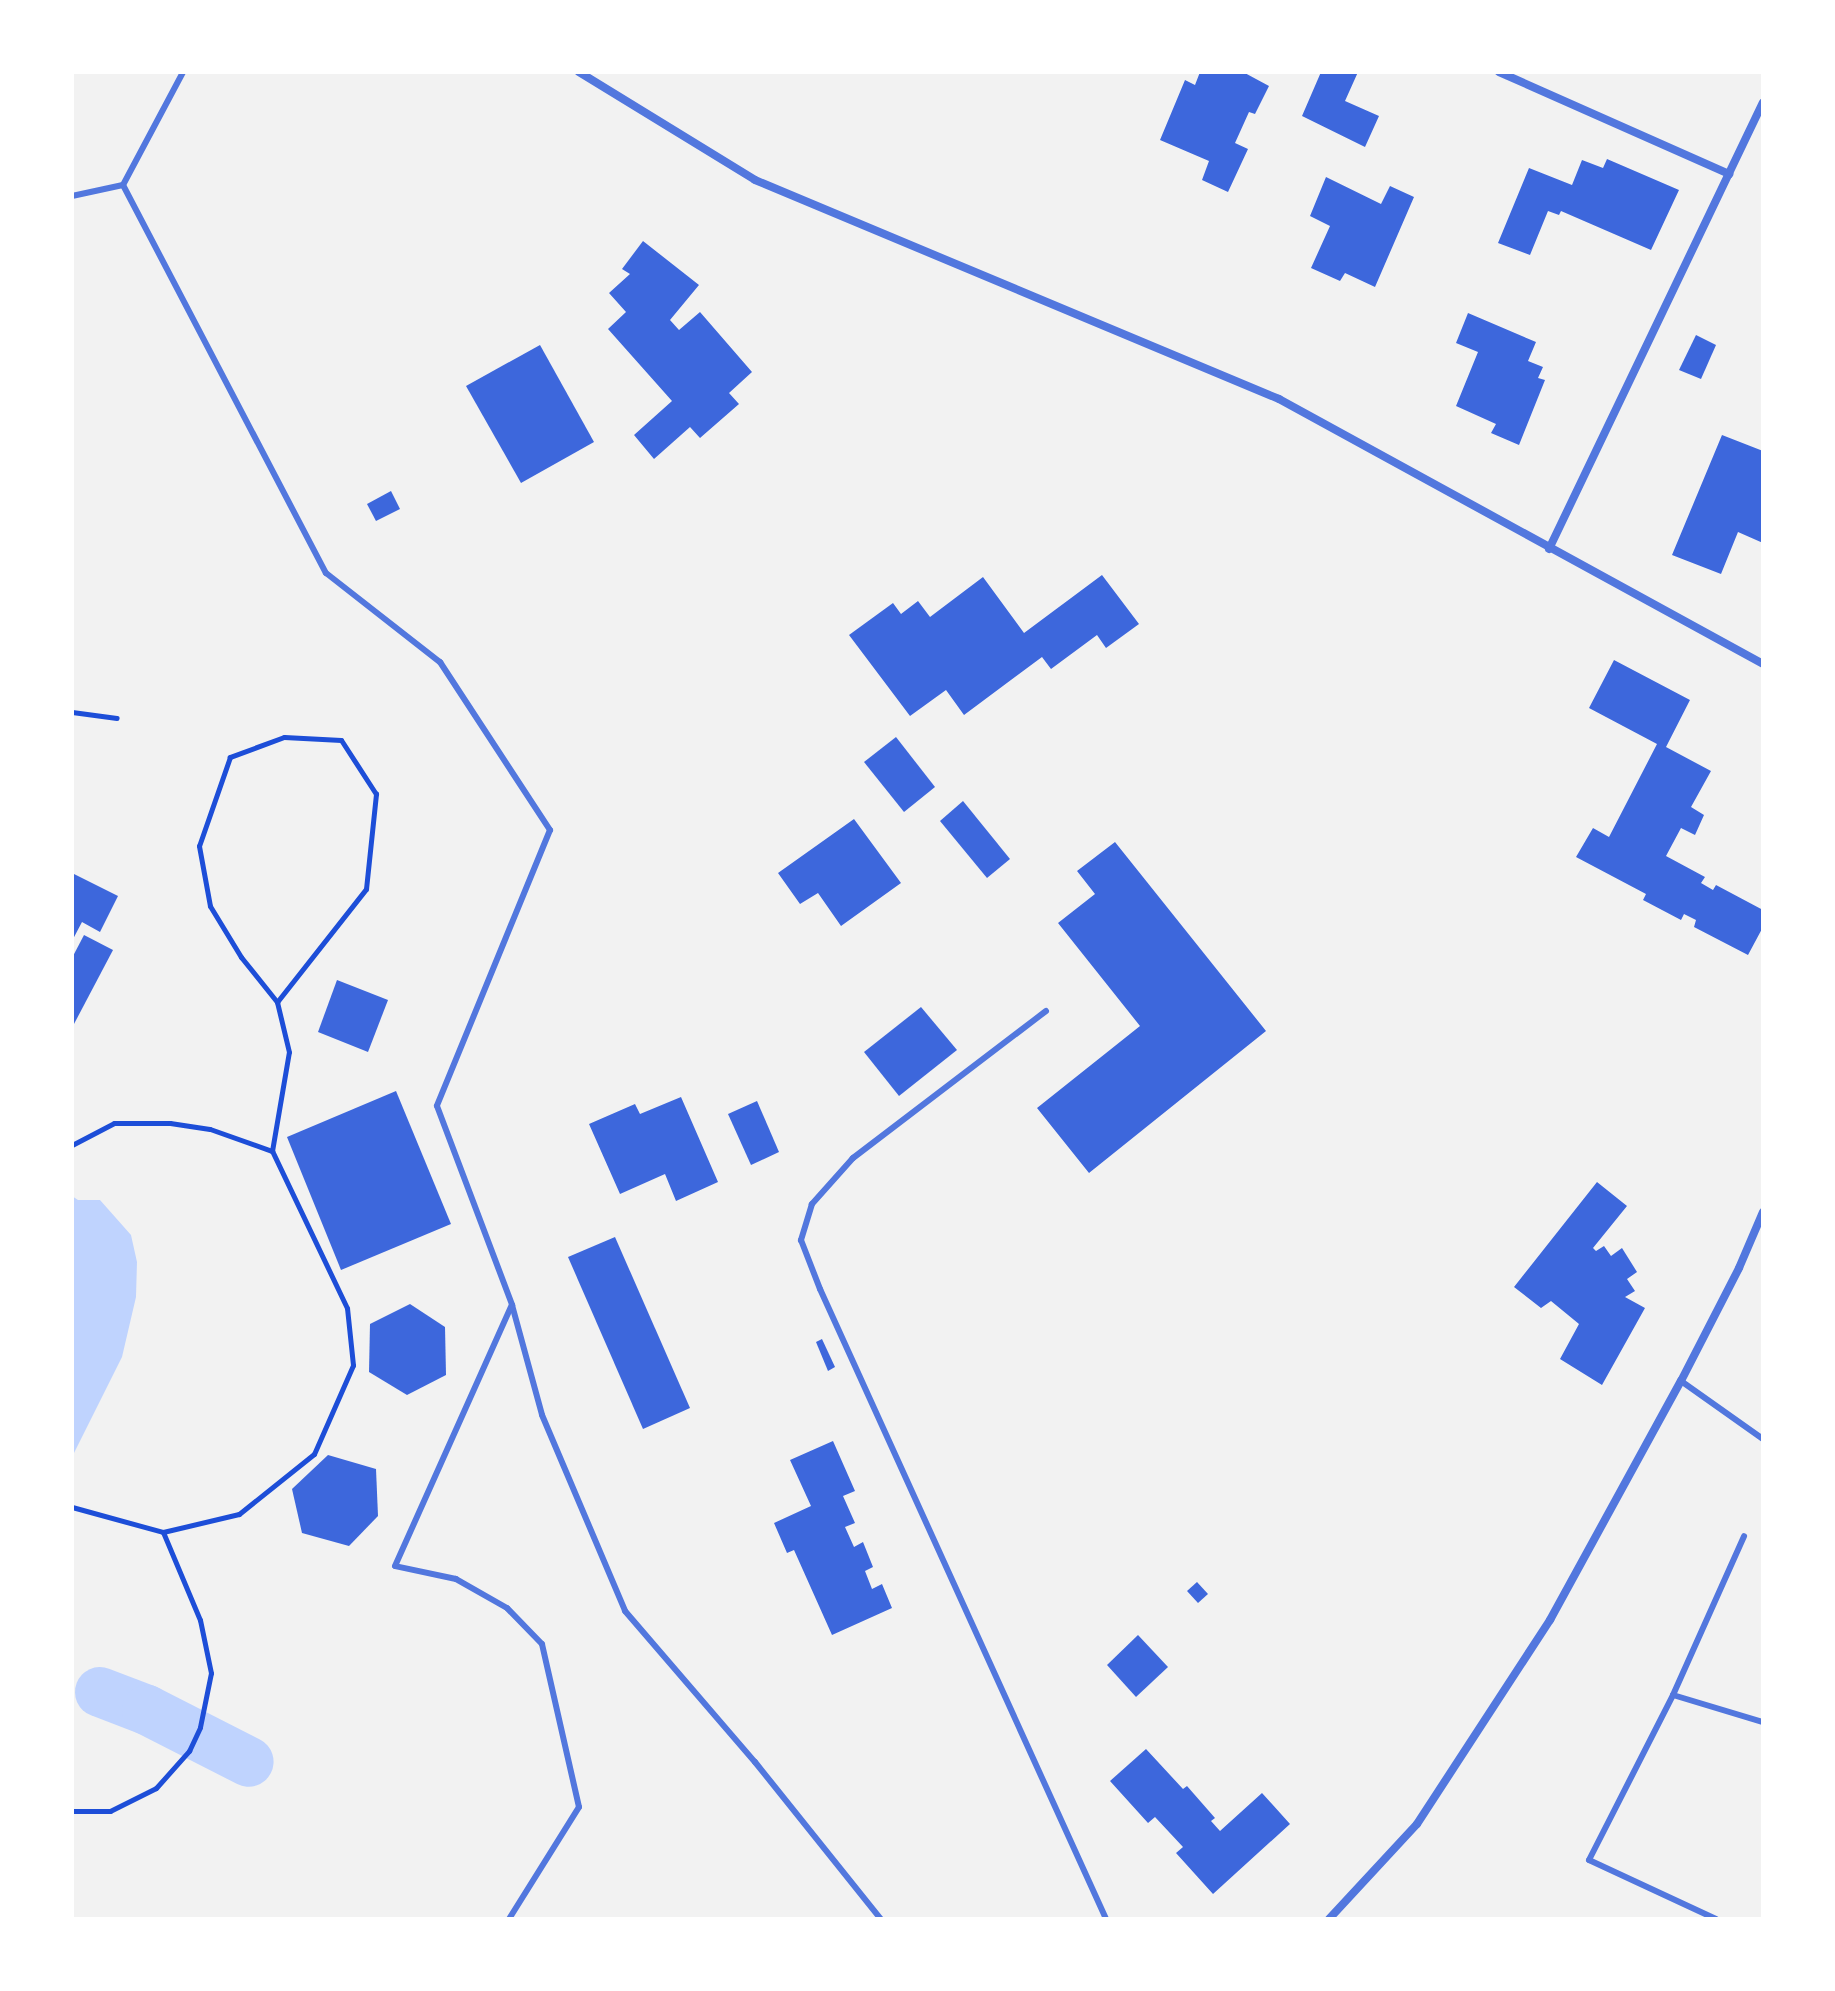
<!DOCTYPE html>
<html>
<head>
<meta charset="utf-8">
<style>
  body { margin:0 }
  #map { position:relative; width:1835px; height:1991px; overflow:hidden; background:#f2f2f2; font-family:"IBM Plex Serif",serif }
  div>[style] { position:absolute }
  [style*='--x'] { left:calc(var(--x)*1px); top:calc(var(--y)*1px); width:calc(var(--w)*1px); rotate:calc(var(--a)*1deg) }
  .water>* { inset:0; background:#bfd3fe }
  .canal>* { height:50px; margin:-25px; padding:0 25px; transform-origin:25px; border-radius:25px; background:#bfd3fe }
  .building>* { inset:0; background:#3d67dc }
  .path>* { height:5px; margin:-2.5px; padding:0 2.5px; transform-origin:2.5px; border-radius:2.5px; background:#1d4ed8 }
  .service>* { height:6px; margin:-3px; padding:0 3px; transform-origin:3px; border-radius:3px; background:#5277de }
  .minor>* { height:8px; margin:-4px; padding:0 4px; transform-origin:4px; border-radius:4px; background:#5277de }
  span { translate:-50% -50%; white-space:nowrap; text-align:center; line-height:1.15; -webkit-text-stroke:6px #fff; paint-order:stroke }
  .frame { position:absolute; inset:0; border:74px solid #fff; pointer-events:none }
</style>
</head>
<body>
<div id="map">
  <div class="water">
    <i style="clip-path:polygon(72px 1196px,78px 1200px,100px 1200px,131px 1235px,137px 1262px,136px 1297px,122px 1357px,72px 1457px)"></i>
  </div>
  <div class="canal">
    <i style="--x:100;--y:1692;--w:50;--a:21"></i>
    <i style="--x:147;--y:1710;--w:114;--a:27"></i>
  </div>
  <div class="building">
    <i style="clip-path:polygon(1200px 72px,1243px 72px,1269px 86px,1255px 114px,1249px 112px,1235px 143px,1248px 149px,1228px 192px,1202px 180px,1209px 161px,1160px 140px,1185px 80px,1195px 85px)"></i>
    <i style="clip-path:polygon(1321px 72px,1358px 72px,1345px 101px,1379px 116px,1365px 147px,1302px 116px)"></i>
    <i style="clip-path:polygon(1607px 159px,1679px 190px,1651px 250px,1561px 211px,1559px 215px,1548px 211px,1530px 255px,1498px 243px,1529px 168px,1572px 185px,1582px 160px,1603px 168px)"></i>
    <i style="clip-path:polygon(1326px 177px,1381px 204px,1390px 186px,1414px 197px,1375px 287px,1345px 273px,1340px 281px,1311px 268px,1330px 226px,1310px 216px)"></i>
    <i style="clip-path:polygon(643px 241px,699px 285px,670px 320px,679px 330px,700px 312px,752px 372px,729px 393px,739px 404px,700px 438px,690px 427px,654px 459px,634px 435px,672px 401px,608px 329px,626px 312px,609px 293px,630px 274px,622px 269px)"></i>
    <i style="clip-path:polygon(1468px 313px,1536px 342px,1528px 361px,1543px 367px,1538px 378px,1545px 380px,1519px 445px,1491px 433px,1496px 424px,1456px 406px,1478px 352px,1456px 343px)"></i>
    <i style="clip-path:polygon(1696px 335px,1716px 345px,1701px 379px,1679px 370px)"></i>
    <i style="clip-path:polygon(540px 345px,594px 442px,521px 483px,466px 386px)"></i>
    <i style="clip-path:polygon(1722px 435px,1763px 451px,1763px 543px,1738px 532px,1721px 574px,1672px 555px)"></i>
    <i style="clip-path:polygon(391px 491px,400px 509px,376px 521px,367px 504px)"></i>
    <i style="clip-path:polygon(1102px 575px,1139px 624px,1106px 648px,1097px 635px,1051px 669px,1042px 657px,964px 715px,946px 690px,910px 716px,849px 635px,893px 603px,901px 614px,918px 601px,930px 617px,983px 577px,1024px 633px)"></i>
    <i style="clip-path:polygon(1614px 660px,1690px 700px,1666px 747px,1711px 771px,1691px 807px,1704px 815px,1695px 835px,1681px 828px,1666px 856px,1705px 877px,1701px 883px,1713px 890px,1716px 885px,1763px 910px,1763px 927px,1748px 955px,1694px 927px,1696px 920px,1684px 914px,1681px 920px,1643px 900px,1646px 894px,1576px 857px,1593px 828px,1609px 837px,1657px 744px,1589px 708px)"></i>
    <i style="clip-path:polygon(896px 737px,935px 787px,904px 812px,864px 762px)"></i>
    <i style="clip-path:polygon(963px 801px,1010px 859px,987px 878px,940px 821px)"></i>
    <i style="clip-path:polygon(854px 819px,901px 883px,841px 926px,818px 893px,800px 904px,778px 873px)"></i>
    <i style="clip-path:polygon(1115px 842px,1266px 1031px,1089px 1173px,1037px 1108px,1140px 1026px,1058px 923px,1095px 894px,1077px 871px)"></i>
    <i style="clip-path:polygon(72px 873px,118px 896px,100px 932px,82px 922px,72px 941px)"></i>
    <i style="clip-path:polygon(84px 935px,113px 950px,74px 1024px,72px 958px)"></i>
    <i style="clip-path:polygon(337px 980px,388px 1000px,368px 1052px,318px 1032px)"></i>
    <i style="clip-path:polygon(921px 1007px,957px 1050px,899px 1096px,864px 1052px)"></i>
    <i style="clip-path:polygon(396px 1091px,451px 1224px,341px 1270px,287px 1137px)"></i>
    <i style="clip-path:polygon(681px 1097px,718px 1182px,676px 1201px,665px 1174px,620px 1194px,589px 1124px,635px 1104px,640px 1114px)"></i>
    <i style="clip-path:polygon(757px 1101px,779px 1152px,751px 1165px,728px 1114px)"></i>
    <i style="clip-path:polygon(1597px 1182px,1627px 1206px,1593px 1248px,1596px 1251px,1604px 1246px,1611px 1256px,1622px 1248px,1637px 1272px,1627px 1279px,1635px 1291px,1625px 1297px,1645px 1308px,1602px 1385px,1560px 1359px,1579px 1324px,1551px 1301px,1541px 1308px,1514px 1287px)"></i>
    <i style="clip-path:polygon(615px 1237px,690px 1408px,643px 1429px,568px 1257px)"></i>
    <i style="clip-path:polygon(410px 1304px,445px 1327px,446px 1375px,407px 1395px,369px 1372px,370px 1324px)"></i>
    <i style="clip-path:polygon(822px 1339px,835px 1367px,828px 1371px,816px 1342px)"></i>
    <i style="clip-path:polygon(833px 1441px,855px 1491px,843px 1496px,855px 1523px,845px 1527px,854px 1547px,863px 1542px,873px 1567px,865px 1571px,872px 1589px,882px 1584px,892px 1608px,832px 1635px,794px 1550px,787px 1553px,774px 1523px,811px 1506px,790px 1460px)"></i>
    <i style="clip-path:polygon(328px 1455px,376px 1469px,378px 1516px,349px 1546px,302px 1533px,292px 1489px)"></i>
    <i style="clip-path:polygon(1197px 1582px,1208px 1594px,1198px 1603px,1187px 1591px)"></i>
    <i style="clip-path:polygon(1138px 1635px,1168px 1667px,1136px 1697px,1107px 1665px)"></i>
    <i style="clip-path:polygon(1146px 1749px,1183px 1789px,1187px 1786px,1215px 1818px,1211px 1821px,1220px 1831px,1262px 1793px,1290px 1824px,1213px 1894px,1176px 1853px,1183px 1847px,1155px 1817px,1148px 1823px,1110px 1781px)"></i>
  </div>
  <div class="path">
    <i style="--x:72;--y:712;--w:45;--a:7.6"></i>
    <i style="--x:72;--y:1145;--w:47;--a:-27.6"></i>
    <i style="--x:114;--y:1123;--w:56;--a:0"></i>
    <i style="--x:170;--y:1123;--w:40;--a:8.5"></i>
    <i style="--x:210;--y:1129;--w:66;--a:19.5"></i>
    <i style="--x:72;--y:1507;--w:94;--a:15.4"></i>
    <i style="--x:163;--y:1532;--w:78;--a:-13.3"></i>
    <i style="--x:239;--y:1514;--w:96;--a:-38.7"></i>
    <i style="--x:314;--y:1454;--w:97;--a:-66.3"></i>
    <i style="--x:353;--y:1365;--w:57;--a:-96"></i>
    <i style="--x:347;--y:1308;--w:174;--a:-115.5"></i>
    <i style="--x:272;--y:1151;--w:100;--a:-80.3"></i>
    <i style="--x:289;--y:1052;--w:51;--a:-103.5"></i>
    <i style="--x:277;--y:1002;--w:144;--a:-51.8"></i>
    <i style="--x:366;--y:889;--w:96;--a:-84"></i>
    <i style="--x:376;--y:794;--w:64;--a:-122.9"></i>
    <i style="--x:341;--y:740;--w:57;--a:-177"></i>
    <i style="--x:284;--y:737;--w:58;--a:159.7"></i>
    <i style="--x:230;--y:757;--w:94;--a:109.2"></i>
    <i style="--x:199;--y:846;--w:61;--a:79.6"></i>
    <i style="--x:210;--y:906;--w:60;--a:58.7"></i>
    <i style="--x:241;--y:957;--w:58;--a:51.3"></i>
    <i style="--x:72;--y:1811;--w:38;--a:0"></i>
    <i style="--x:110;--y:1811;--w:51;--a:-26.6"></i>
    <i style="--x:156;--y:1788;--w:50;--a:-48.3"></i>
    <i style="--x:189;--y:1751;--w:26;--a:-65"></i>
    <i style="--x:200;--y:1727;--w:55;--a:-78.5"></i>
    <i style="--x:211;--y:1673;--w:54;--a:-101.7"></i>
    <i style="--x:200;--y:1620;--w:95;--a:-112.8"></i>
  </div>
  <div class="service">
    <i style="--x:123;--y:185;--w:438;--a:62.4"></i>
    <i style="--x:326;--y:573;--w:145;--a:38"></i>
    <i style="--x:440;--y:662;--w:201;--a:56.8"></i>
    <i style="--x:550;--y:830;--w:298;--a:112.3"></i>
    <i style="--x:437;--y:1106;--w:213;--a:69.3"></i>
    <i style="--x:512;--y:1305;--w:114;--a:74.7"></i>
    <i style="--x:542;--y:1415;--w:213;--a:67"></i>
    <i style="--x:625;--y:1611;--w:199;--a:49.3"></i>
    <i style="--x:755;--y:1762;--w:201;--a:51.3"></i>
    <i style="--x:72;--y:196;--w:52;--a:-12.2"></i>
    <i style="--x:123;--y:185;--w:128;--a:-62"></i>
    <i style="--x:1046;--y:1011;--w:243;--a:142.7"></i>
    <i style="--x:853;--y:1158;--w:62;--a:131.7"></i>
    <i style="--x:812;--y:1204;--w:38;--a:107"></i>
    <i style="--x:801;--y:1240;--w:53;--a:68.8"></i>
    <i style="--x:820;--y:1289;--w:692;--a:65.58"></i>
    <i style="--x:1681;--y:1381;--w:100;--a:35.3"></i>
    <i style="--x:1673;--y:1695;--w:174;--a:-65.9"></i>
    <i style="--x:509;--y:1919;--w:132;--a:-58"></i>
    <i style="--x:579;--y:1807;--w:167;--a:-102.8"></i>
    <i style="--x:542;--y:1644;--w:50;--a:-134.2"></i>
    <i style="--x:507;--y:1608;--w:59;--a:-150.4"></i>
    <i style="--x:456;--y:1579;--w:62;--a:-168"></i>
    <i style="--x:395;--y:1566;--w:286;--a:-65.9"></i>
    <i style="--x:1716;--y:1919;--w:140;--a:-155.1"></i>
    <i style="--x:1589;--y:1860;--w:185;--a:-63"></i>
    <i style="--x:1673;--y:1695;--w:94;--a:16.7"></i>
  </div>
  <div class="minor">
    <i style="--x:579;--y:72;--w:206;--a:31.5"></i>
    <i style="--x:755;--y:180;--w:568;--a:22.68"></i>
    <i style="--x:1279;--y:399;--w:552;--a:28.7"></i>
    <i style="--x:1499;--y:72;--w:252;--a:23.9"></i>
    <i style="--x:1549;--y:549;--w:495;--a:-64.4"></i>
    <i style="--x:1329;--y:1919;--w:129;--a:-47.2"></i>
    <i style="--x:1417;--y:1824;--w:244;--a:-56.9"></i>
    <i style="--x:1550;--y:1620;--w:273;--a:-61.3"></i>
    <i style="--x:1681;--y:1381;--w:127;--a:-62.8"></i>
    <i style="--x:1739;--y:1268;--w:61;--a:-66.8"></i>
  </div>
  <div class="frame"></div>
</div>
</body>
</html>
